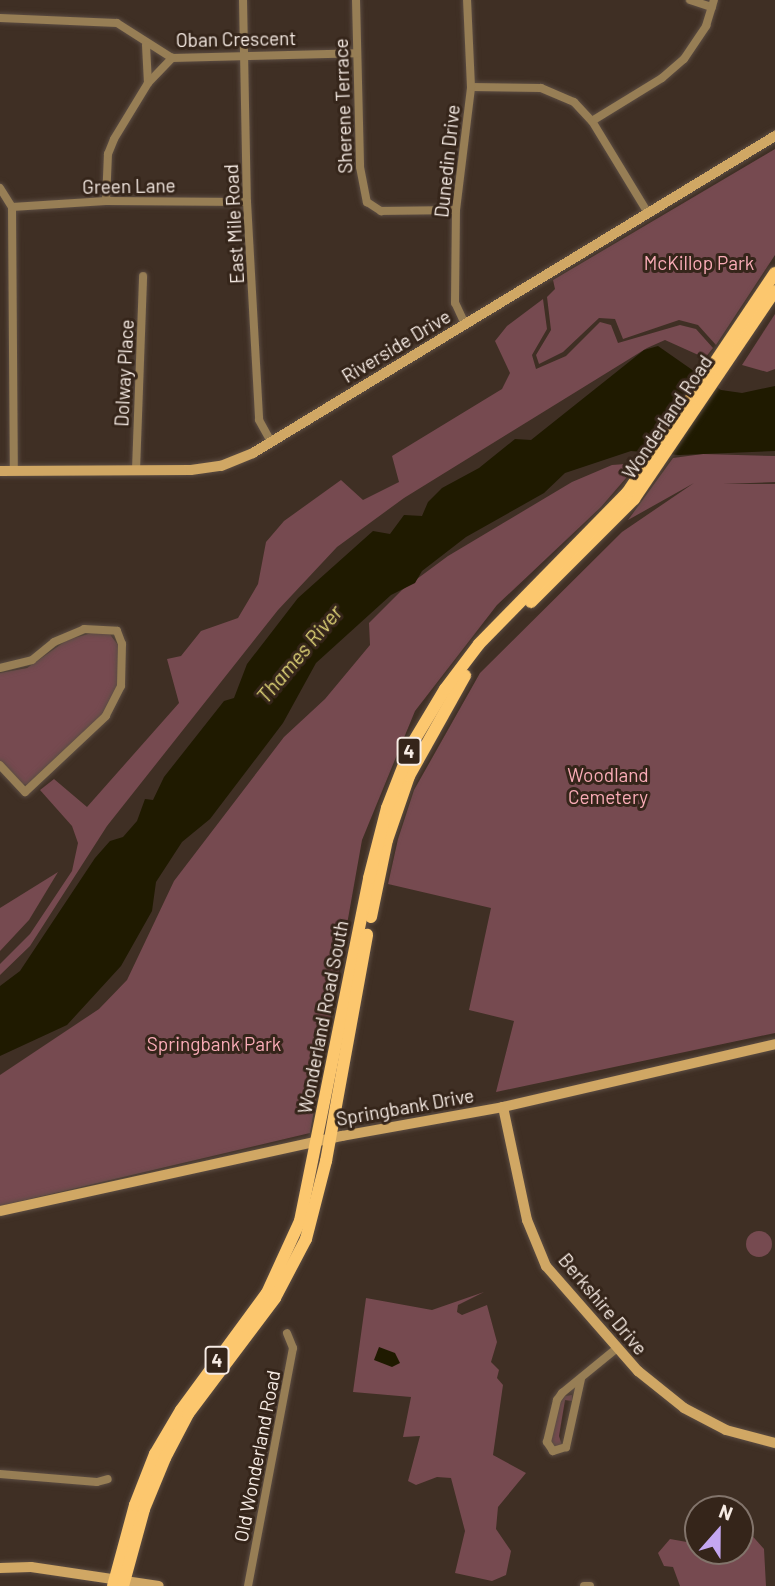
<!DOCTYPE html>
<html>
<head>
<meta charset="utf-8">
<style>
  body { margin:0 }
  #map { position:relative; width:775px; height:1586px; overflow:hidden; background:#3f2f24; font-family:Barlow,sans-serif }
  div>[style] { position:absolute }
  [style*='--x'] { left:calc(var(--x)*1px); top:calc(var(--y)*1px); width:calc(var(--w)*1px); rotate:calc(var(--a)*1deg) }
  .green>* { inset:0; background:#764a50 }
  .round { border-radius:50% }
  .water>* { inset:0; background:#1f1a00 }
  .roads { filter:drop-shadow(0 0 2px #5c4d43) drop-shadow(0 0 2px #5c4d43) }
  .street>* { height:8px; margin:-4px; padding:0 4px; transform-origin:4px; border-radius:4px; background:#977e55 }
  .secondary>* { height:10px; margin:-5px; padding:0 5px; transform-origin:5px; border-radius:5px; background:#d0a764 }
  .primary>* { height:12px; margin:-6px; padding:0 6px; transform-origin:6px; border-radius:6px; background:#fcc76e }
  span { translate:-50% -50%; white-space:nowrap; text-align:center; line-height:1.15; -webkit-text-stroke:6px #35251a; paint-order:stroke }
  .shield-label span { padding:2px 5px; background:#35251a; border:2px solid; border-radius:5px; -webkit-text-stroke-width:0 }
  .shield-label { font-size:18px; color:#f6ebe4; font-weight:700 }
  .street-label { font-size:19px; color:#f6ebe4 }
  .park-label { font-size:19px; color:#faacb7 }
  .water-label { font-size:21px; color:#ded276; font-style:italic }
  .north { position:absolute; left:684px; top:1495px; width:70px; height:70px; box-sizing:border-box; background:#35251a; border:2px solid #82746b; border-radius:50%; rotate:21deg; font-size:19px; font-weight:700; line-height:28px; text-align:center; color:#f6ebe4 }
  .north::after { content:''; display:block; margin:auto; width:24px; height:32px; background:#c4a7f1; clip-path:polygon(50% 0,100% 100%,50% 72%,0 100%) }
</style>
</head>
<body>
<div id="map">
  <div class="green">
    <i style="clip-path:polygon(775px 149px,775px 255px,716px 345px,698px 325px,679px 320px,623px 339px,615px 319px,599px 318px,563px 352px,539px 364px,536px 355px,551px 330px,547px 297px,555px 289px,553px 280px)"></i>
    <i style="clip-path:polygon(543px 299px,547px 329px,532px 355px,536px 369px,566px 356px,600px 322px,611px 325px,618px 343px,680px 325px,696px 329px,713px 348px,705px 358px,665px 340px,647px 348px,404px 498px,337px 547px,278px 610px,107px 826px,30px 946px,0 975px,0 964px,30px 934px,72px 871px,78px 843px,72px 826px,40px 790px,54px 779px,87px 807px,179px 703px,167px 659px,181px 656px,201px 631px,238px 618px,258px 584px,266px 542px,284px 521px,341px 480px,363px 500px,399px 482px,392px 456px,502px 389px,510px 373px,495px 341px,507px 326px)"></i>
    <i style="clip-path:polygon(775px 314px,775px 369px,767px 372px,742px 365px)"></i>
    <i style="clip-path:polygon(703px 454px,775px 456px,775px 482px,723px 484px,775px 484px,775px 1033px,496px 1092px,514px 1021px,469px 1010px,491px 908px,388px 884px,398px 839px,414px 790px,480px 673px,622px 532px,694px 483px,628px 520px,673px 458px)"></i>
    <i style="clip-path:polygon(639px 463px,601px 507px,497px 605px,415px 711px,362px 840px,310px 1133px,0 1206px,0 1075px,99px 1009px,127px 980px,174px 881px,284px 737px,325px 699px,370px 645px,369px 623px,402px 590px,448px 556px,572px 482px,612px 465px)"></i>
    <i style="clip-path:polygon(95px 632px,109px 633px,118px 645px,118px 683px,109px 709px,28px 785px,23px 784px,0 761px,0 673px,27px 668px,67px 640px)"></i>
    <i style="clip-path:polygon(58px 872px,29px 920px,0 951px,0 908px)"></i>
    <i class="round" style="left:746px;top:1231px;width:26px;height:26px"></i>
    <i style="clip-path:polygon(484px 1292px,458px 1305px,457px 1312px,462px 1315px,487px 1305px,497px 1342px,491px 1362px,499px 1370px,497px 1378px,503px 1385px,493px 1455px,526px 1473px,498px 1507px,496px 1529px,511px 1551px,506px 1575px,492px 1581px,455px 1573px,465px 1531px,451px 1478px,437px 1477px,416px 1485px,408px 1481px,420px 1436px,403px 1437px,411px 1397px,353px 1392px,366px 1298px,432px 1310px)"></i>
    <i style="clip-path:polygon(572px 1395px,572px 1401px,565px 1400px,559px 1436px,562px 1445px,554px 1448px,550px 1443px,558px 1406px,565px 1396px)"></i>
    <i style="clip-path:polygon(748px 1531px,764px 1549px,766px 1586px,680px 1586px,673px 1567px,664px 1566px,658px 1553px,670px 1539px,698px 1544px,698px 1551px,743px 1553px)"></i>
  </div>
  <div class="water">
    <i style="clip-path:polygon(658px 346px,721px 390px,742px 393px,775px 386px,775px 451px,679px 455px,631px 451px,565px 473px,544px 493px,466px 537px,422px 571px,415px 583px,391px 595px,316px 663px,283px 723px,210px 819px,182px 842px,156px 882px,152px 911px,121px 966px,67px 1025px,0 1056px,0 986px,20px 971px,95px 858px,110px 841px,123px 837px,137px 821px,145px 799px,153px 800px,164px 777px,224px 701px,234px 698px,247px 664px,298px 598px,373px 531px,390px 534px,404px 515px,422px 516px,428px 502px,442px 488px,479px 468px,515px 439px,531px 440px,644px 350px)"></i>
    <i style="clip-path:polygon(379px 1347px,395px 1353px,400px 1363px,392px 1367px,374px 1360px)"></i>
  </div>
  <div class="roads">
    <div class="street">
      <i style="--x:243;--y:0;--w:202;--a:88.9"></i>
      <i style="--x:247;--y:202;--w:218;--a:86.8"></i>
      <i style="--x:259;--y:420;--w:25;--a:61"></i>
      <i style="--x:356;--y:0;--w:167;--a:88.6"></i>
      <i style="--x:360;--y:167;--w:36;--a:79"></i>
      <i style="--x:367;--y:202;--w:17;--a:33"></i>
      <i style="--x:381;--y:211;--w:75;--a:-0.8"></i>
      <i style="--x:690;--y:0;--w:23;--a:18"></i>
      <i style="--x:0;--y:18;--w:117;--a:2.4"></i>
      <i style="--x:117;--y:23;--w:65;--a:32.5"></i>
      <i style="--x:172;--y:58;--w:185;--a:-1.5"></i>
      <i style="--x:146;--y:45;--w:38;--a:87"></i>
      <i style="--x:471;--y:87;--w:70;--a:0.8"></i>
      <i style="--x:541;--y:88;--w:36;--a:23"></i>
      <i style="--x:574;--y:102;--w:26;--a:47"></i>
      <i style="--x:592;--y:121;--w:108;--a:58.7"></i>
      <i style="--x:592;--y:121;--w:82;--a:-31.6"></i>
      <i style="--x:662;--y:78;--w:29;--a:-41"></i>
      <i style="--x:684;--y:59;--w:40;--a:-56"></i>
      <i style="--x:706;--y:26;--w:27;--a:-73"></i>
      <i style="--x:0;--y:188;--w:22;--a:58"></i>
      <i style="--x:12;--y:207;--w:264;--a:89.6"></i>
      <i style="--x:106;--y:201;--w:47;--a:-87.6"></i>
      <i style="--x:108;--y:154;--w:16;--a:-68"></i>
      <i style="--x:114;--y:139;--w:66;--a:-58.7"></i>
      <i style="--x:148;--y:83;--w:35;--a:-46"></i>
      <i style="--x:12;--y:207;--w:94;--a:-3.7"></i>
      <i style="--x:106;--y:201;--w:141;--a:0.4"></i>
      <i style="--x:465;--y:324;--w:23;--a:-115"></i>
      <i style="--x:455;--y:303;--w:93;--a:-89.4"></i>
      <i style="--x:456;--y:210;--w:124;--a:-83"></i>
      <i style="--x:471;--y:87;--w:87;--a:-92.6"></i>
      <i style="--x:136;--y:470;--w:194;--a:-87.9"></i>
      <i style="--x:0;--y:668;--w:33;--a:-14"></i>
      <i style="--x:32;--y:660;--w:28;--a:-39"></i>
      <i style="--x:54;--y:642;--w:33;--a:-23"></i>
      <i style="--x:84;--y:629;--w:33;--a:3"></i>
      <i style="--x:117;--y:631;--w:14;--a:69"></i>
      <i style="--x:122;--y:644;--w:42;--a:91.4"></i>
      <i style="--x:121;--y:686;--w:34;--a:117"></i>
      <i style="--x:106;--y:716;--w:111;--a:136.8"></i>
      <i style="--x:25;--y:792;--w:37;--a:-133"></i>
      <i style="--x:581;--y:1379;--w:70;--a:102.4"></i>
      <i style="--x:566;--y:1447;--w:14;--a:163"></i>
      <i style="--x:553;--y:1451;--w:11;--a:-124"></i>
      <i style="--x:547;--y:1442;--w:43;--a:-76.6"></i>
      <i style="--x:557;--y:1400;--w:9;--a:-54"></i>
      <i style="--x:562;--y:1393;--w:71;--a:-39.3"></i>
      <i style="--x:0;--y:1474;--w:97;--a:4.7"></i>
      <i style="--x:97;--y:1482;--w:11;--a:-15"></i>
      <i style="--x:248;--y:1586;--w:242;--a:-79.3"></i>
      <i style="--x:293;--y:1348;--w:16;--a:-112"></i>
      <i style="--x:584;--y:1586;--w:6;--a:0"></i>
    </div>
    <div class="secondary">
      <i style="--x:0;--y:471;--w:191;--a:-0.3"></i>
      <i style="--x:191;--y:470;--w:30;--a:-8"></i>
      <i style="--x:221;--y:466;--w:35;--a:-22"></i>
      <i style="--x:253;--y:453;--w:611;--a:-31.27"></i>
      <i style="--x:503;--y:1107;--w:116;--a:78"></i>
      <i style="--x:527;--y:1220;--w:50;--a:67.6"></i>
      <i style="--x:546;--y:1266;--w:140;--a:48.8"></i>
      <i style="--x:638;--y:1371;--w:59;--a:38.8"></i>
      <i style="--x:684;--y:1408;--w:47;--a:27.6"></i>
      <i style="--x:726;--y:1430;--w:51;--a:14.9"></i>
      <i style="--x:0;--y:1211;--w:350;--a:-12.4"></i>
      <i style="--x:342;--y:1136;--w:164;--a:-10.2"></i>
      <i style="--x:503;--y:1107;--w:279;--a:-13"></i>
      <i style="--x:0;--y:1568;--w:31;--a:-2"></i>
      <i style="--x:31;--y:1567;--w:129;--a:8.4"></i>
    </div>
    <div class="primary">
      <i style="--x:531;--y:602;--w:146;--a:-45"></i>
      <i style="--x:634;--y:499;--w:251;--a:-55.9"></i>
      <i style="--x:371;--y:917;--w:79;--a:-78.3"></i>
      <i style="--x:387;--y:840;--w:68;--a:-71"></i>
      <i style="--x:409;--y:776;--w:115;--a:-60.8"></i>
      <i style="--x:113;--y:1586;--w:84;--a:-74.8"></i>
      <i style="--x:135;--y:1505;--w:55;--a:-68.6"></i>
      <i style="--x:155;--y:1454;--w:51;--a:-59.4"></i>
      <i style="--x:181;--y:1410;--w:145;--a:-53.7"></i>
      <i style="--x:267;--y:1293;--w:79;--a:-65.4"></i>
      <i style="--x:300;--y:1221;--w:350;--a:-78.6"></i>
      <i style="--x:369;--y:878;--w:72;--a:-75.6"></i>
      <i style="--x:387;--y:808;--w:69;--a:-68.7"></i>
      <i style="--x:412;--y:744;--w:64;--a:-59"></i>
      <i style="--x:445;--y:689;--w:56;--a:-52.9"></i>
      <i style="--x:479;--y:644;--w:211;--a:-45.6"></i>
      <i style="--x:627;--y:493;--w:265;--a:-56.1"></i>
      <i style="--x:123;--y:1586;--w:80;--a:-74.7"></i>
      <i style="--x:144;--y:1509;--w:55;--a:-67.6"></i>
      <i style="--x:165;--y:1458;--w:50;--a:-62.4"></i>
      <i style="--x:188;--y:1414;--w:145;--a:-53.1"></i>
      <i style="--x:275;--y:1298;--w:67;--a:-62.3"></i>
      <i style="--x:306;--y:1239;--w:81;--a:-75.6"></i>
      <i style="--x:326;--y:1161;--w:230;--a:-79.7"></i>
    </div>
  </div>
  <div class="shield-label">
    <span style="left:409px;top:751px">4</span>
    <span style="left:217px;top:1360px">4</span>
  </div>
  <div class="street-label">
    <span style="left:236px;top:39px;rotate:-1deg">Oban Crescent</span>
    <span style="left:343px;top:106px;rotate:-92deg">Sherene Terrace</span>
    <span style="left:447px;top:161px;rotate:-84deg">Dunedin Drive</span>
    <span style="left:129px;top:186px;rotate:-1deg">Green Lane</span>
    <span style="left:234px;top:224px;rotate:-93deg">East Mile Road</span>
    <span style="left:396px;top:346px;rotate:-31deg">Riverside Drive</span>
    <span style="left:124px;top:373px;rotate:-87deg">Dolway Place</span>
    <span style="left:667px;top:417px;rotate:-56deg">Wonderland Road</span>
    <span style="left:323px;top:1017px;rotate:-79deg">Wonderland Road South</span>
    <span style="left:405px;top:1107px;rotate:-10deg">Springbank Drive</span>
    <span style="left:603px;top:1304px;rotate:50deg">Berkshire Drive</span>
    <span style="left:257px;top:1456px;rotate:-79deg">Old Wonderland Road</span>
  </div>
  <div class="park-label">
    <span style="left:699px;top:263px">McKillop Park</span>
    <span style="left:608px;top:786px">Woodland<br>Cemetery</span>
    <span style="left:214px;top:1044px">Springbank Park</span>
  </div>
  <div class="water-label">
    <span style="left:299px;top:654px;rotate:-50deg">Thames River</span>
  </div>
  <div class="north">N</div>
</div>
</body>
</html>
